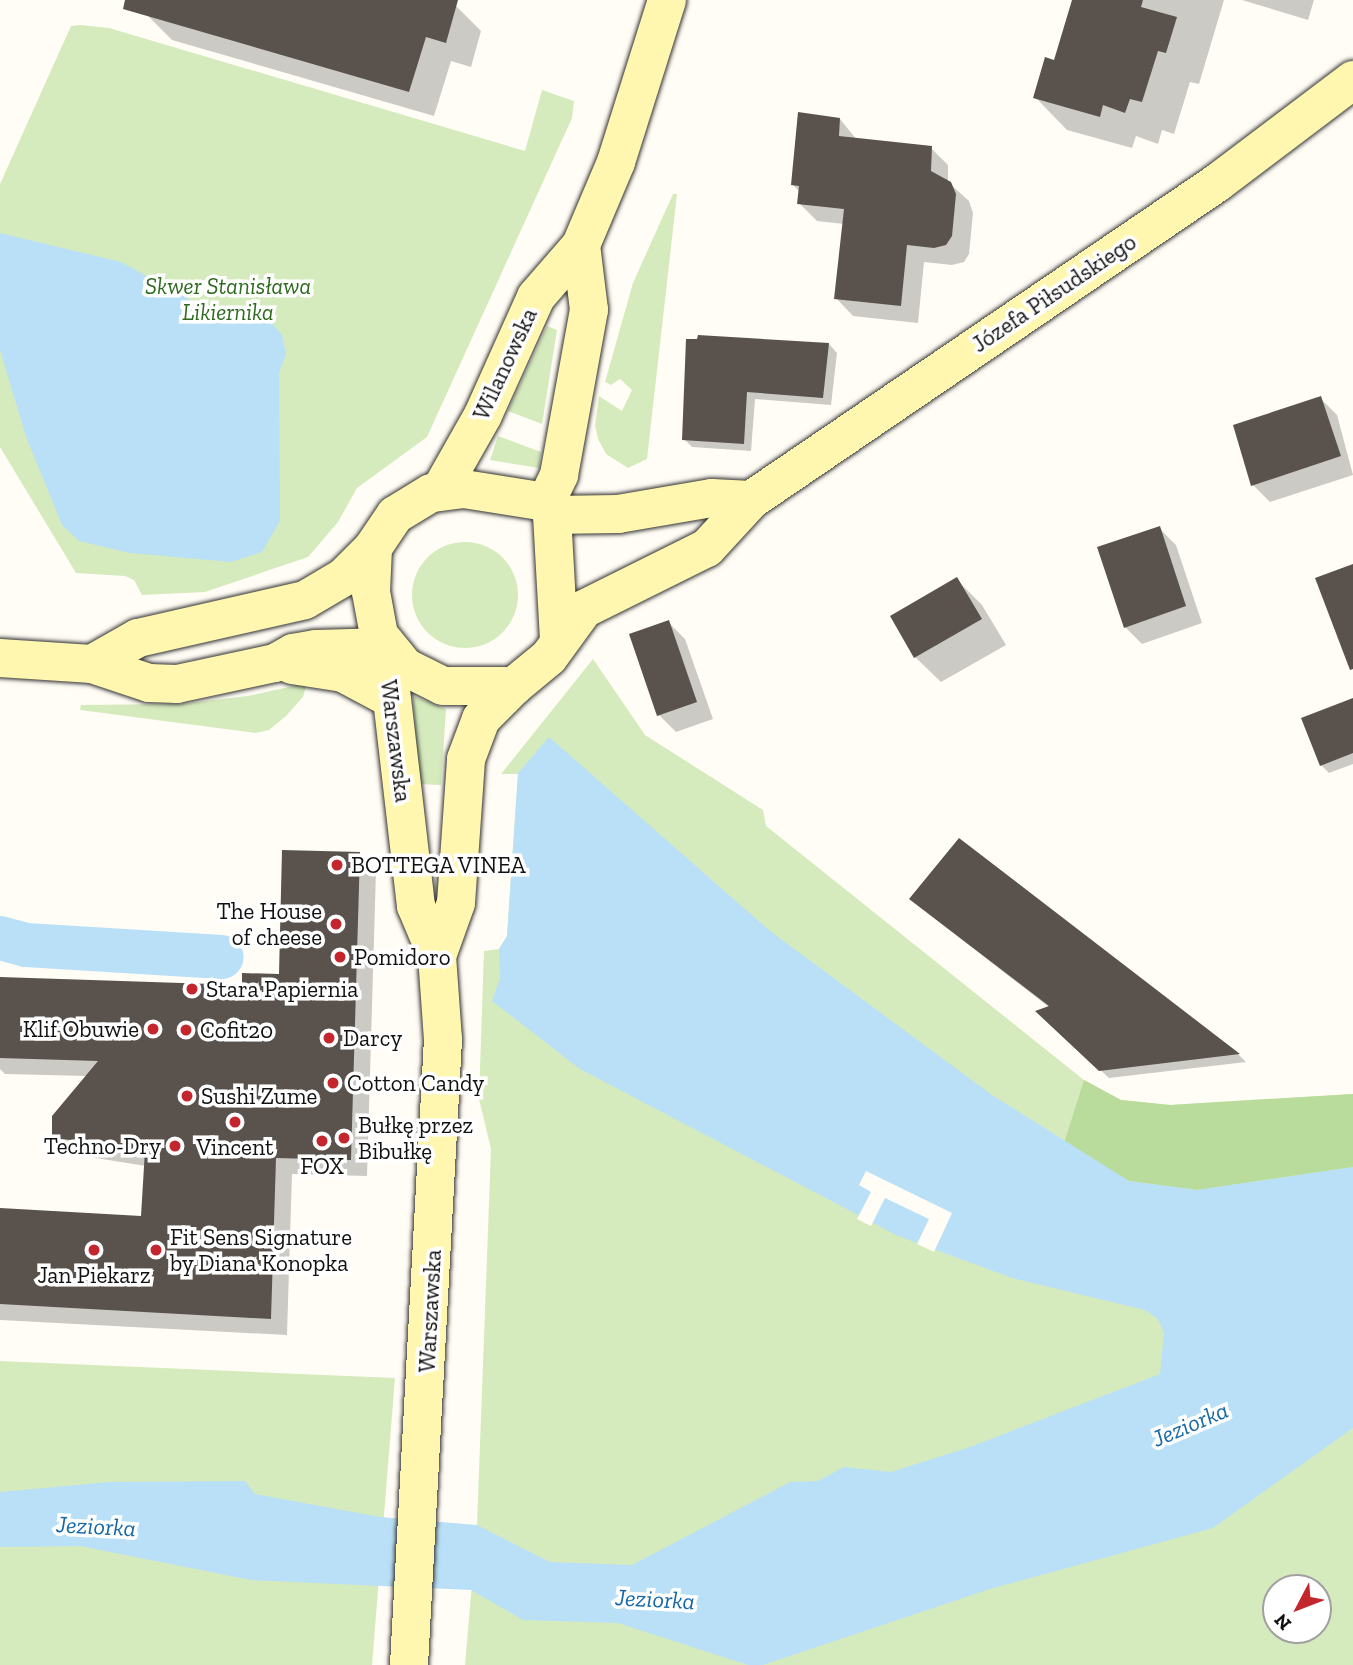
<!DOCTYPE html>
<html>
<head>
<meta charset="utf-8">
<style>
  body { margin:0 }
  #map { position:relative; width:1353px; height:1665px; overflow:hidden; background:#fffdf5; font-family:"Zilla Slab",serif }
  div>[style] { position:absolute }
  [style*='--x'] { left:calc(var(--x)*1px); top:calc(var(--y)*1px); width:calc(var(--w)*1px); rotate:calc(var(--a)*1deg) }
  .green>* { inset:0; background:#d5ebbd }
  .round { border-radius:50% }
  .forest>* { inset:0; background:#b9dc9c }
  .water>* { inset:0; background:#b9e0f7 }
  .pier>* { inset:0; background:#fffdf5 }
  .shadow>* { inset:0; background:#0003 }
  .canal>* { height:44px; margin:-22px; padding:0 22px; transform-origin:22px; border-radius:22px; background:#b9e0f7 }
  .building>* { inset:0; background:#5a524d }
  .roads { filter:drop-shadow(0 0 2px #333) drop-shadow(0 0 2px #333) }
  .secondary>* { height:38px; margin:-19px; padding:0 19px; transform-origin:19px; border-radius:19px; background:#fff6b0 }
  .dots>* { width:19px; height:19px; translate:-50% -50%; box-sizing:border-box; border:4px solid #fff; border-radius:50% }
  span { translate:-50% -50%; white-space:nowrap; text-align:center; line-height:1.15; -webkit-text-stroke:7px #fff; paint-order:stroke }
  .park-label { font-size:23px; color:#2f6b1f; font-style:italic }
  .street-label { font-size:23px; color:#111 }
  .poi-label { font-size:23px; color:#111 }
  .left { translate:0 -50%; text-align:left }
  .right { translate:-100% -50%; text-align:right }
  .water-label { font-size:24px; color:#1768a6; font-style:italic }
  .north { position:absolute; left:1262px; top:1574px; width:70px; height:70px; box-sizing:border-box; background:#fff; border:2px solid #a0a0a0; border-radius:50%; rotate:228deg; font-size:19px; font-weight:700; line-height:28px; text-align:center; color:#111 }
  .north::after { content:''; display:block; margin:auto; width:24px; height:32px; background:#c4262e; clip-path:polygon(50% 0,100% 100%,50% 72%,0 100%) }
</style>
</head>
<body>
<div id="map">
  <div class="green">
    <i style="clip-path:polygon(80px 25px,109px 28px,525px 151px,542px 90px,574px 101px,572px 118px,427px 437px,357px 488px,338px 522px,308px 557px,205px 592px,142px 595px,134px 580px,125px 576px,76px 573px,0 447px,0 184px,71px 26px)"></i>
    <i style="clip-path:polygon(673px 194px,677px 194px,647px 459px,628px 468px,606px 454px,598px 439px,595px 426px,599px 396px,622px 411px,632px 390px,620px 379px,611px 385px,605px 382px,633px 283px)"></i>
    <i style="clip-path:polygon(547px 326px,557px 330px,542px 424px,508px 411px)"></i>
    <i style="clip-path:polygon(498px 436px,541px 452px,539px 468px,490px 460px)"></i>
    <i class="round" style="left:412px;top:542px;width:106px;height:106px"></i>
    <i style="clip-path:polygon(evenodd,593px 659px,645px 735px,763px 810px,766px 826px,1084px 1080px,1121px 1100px,1170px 1105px,1353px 1094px,1353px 1665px,465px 1665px,477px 1525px,491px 1149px,479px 1099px,484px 951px,499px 949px,507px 936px,518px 774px,501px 774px,593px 659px,1276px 1588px,1318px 1588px,1318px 1630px,1276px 1630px,1276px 1588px)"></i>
    <i style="clip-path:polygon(307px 683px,303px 697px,286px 716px,269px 730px,256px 733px,80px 710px,81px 705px,180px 704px,248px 696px)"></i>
    <i style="clip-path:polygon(413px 696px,446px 709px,441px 785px,419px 784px)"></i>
    <i style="clip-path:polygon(0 1361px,395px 1378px,372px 1665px,0 1665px)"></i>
  </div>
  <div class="forest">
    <i style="clip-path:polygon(1084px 1080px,1121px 1100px,1170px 1105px,1353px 1094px,1353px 1167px,1197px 1190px,1129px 1181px,1064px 1143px)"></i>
  </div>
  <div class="water">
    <i style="clip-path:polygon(0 233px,121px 262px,194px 302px,267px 318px,282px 335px,286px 354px,279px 373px,280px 521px,262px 552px,231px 562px,130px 553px,79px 541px,62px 525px,26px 437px,0 350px)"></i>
    <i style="clip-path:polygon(549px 737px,770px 931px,992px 1095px,1129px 1181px,1197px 1190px,1353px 1167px,1353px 1428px,1213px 1528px,990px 1589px,763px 1665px,748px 1665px,618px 1623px,523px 1620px,471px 1590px,251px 1580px,80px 1546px,0 1547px,0 1492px,110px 1482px,245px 1481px,255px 1494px,380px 1517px,477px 1525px,550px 1562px,632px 1565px,790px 1482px,818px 1481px,844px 1467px,891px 1472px,970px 1447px,1160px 1374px,1164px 1333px,1158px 1319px,1145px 1310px,1012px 1278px,898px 1236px,580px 1069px,492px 1001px,500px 978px,499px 949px,507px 936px,518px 773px)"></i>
  </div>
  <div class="pier">
    <i style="clip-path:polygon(866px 1171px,952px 1213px,934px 1252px,917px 1244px,929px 1219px,885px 1198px,871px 1226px,857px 1219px,871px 1192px,859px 1185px)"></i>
  </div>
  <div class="shadow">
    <i style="clip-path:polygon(151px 0,436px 0,456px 6px,481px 31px,471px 67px,451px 61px,434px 116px,172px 40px,147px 15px)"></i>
    <i style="clip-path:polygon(1086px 0,1224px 0,1199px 84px,1190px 82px,1174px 134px,1162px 130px,1158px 144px,1136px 136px,1132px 148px,1067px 130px,1035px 97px)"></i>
    <i style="clip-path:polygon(1242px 0,1314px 0,1308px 20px)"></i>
    <i style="clip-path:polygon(840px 119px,857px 140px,931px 148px,948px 165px,948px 182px,969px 201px,973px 213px,969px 254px,964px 262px,952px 265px,924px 262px,918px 323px,853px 316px,836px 298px,844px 224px,817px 221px,799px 203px,800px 192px,792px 184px)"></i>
    <i style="clip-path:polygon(687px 340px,829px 344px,837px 353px,831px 405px,755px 399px,751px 451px,692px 447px,684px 439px)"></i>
    <i style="clip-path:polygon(1320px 398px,1337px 415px,1353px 475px,1270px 502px,1253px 485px)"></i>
    <i style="clip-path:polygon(1159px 528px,1176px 545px,1202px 623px,1142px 644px,1125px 627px)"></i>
    <i style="clip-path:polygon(957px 580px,982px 605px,1006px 645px,941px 682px,915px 657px)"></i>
    <i style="clip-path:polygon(668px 622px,685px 639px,713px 719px,676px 732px,659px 715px,631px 636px)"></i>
    <i style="clip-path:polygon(1353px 700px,1353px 764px,1329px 773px,1321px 765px)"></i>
    <i style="clip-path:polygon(959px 840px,1239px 1055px,1246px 1062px,1109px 1078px,1038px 1012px,1050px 1008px,920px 907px)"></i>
    <i style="clip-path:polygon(359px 854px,376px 871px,367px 1176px,292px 1174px,287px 1335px,0 1320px,0 1210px,142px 1217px,146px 1166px,71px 1154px,54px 1137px,87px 1076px,5px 1074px,0 1069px,0 979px,244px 987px,280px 976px)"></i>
  </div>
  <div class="canal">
    <i style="--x:0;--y:938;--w:27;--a:15"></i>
    <i style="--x:26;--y:945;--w:196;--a:3.5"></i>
  </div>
  <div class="building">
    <i style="clip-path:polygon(125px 0,458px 0,446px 43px,426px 37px,409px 92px,123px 9px)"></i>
    <i style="clip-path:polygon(1072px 0,1143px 0,1141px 7px,1177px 17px,1166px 53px,1158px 51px,1142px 102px,1130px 99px,1125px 113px,1103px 105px,1100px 117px,1033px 98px,1045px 57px,1054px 60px)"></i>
    <i style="clip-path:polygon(798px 112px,840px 118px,839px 136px,932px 146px,931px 171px,951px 182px,956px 194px,952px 236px,946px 245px,934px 248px,907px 245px,901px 306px,834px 299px,844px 209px,797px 204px,799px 186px,791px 185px)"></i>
    <i style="clip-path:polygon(698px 335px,829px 343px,823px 398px,747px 392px,744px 444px,682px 440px,686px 339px,697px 339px)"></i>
    <i style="clip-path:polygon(1321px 396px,1341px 456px,1251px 486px,1233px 425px)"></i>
    <i style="clip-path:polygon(1160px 526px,1186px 606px,1124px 628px,1097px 547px)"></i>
    <i style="clip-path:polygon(1353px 564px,1353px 669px,1350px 670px,1315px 578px)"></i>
    <i style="clip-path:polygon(957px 577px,982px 619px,914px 658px,890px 616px)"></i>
    <i style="clip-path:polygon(669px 620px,697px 702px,657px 716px,629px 634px)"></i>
    <i style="clip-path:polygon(1353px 698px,1353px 753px,1320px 766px,1301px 718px)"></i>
    <i style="clip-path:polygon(959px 838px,1240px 1054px,1099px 1071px,1035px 1011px,1049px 1006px,909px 899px)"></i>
    <i style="clip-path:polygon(282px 850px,360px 852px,351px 1160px,276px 1158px,271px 1319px,0 1304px,0 1208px,141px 1216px,145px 1150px,99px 1148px,99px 1143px,52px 1138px,52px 1116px,98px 1061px,0 1058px,0 977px,242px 985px,242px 973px,279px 974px)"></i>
  </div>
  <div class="roads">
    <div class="secondary">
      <i style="--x:440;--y:491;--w:87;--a:-60.5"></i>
      <i style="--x:483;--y:415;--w:129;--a:-65.8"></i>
      <i style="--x:536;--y:297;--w:69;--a:-49.1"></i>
      <i style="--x:581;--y:245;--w:90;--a:-67.1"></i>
      <i style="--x:616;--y:162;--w:170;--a:-72.5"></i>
      <i style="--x:546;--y:502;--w:83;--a:-171"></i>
      <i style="--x:464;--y:489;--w:33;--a:173"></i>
      <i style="--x:431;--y:493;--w:42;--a:148.6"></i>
      <i style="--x:395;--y:515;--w:40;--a:124"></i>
      <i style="--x:373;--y:548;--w:44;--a:92.6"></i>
      <i style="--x:371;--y:592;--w:44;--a:79.5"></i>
      <i style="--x:379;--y:635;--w:41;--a:50.9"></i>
      <i style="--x:405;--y:667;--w:42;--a:26.6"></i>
      <i style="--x:443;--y:686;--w:71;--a:0"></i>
      <i style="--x:514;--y:686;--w:45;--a:-39.6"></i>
      <i style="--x:549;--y:657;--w:59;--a:-53.9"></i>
      <i style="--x:584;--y:609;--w:137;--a:-26.4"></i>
      <i style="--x:707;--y:548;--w:65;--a:-47.5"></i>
      <i style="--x:751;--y:500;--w:564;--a:-34.23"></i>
      <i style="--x:1217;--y:183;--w:171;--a:-37.1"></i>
      <i style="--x:546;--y:502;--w:30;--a:-64"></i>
      <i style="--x:559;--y:475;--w:168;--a:-79.7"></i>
      <i style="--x:589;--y:310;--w:65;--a:-97"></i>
      <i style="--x:546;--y:502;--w:14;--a:65"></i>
      <i style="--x:552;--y:515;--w:124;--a:86.8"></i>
      <i style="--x:552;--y:515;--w:66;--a:-0.9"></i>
      <i style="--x:618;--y:514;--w:95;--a:-9.7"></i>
      <i style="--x:712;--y:498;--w:39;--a:3"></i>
      <i style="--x:386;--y:647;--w:261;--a:83.4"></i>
      <i style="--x:416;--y:906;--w:54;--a:67.2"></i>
      <i style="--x:437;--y:956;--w:83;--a:85.9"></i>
      <i style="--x:443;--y:1039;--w:627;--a:93.11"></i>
      <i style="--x:0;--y:658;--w:92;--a:3.7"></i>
      <i style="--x:92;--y:664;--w:60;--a:18.4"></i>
      <i style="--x:149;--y:683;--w:28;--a:2"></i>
      <i style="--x:177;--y:684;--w:100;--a:-12.1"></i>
      <i style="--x:275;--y:663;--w:21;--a:-29"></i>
      <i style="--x:293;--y:653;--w:23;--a:-10"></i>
      <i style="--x:316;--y:649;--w:70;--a:-1.6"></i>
      <i style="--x:92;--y:664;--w:53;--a:-29.5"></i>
      <i style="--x:138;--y:638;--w:171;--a:-12.8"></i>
      <i style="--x:305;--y:600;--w:45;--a:-30.5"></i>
      <i style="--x:344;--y:577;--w:41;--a:-45"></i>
      <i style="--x:292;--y:665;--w:52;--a:8.9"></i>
      <i style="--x:343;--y:673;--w:51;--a:28.1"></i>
      <i style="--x:437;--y:956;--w:56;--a:-70.3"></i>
      <i style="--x:456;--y:903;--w:144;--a:-86"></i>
      <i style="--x:466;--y:759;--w:43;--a:-69.4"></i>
      <i style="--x:481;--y:719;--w:47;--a:-45"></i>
    </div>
  </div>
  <div class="dots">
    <i style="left:337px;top:865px;background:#c4262e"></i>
    <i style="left:336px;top:924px;background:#c4262e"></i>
    <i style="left:340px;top:957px;background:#c4262e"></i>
    <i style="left:192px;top:989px;background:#c4262e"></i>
    <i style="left:153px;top:1029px;background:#c4262e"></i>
    <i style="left:186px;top:1030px;background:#c4262e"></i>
    <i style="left:329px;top:1038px;background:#c4262e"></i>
    <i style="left:333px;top:1083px;background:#c4262e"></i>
    <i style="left:187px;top:1096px;background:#c4262e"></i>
    <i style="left:235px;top:1122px;background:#c4262e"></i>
    <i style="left:344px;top:1138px;background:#c4262e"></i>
    <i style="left:322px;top:1141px;background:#c4262e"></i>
    <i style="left:175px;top:1146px;background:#c4262e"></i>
    <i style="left:94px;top:1250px;background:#c4262e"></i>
    <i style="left:156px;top:1250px;background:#c4262e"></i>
  </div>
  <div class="park-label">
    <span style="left:228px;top:299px">Skwer Stanisława<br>Likiernika</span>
  </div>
  <div class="street-label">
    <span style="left:1054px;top:293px;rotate:-34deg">Józefa Piłsudskiego</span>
    <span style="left:505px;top:364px;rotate:-65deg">Wilanowska</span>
    <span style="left:396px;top:741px;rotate:83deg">Warszawska</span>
    <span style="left:430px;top:1311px;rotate:-87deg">Warszawska</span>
  </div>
  <div class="poi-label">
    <span class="left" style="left:351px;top:865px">BOTTEGA VINEA</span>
    <span class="right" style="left:322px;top:924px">The House<br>of cheese</span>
    <span class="left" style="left:354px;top:957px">Pomidoro</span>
    <span class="left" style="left:206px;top:989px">Stara Papiernia</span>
    <span class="right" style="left:139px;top:1029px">Klif Obuwie</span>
    <span class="left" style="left:200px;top:1030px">Cofit20</span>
    <span class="left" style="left:343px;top:1038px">Darcy</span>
    <span class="left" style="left:347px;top:1083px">Cotton Candy</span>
    <span class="left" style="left:201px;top:1096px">Sushi Zume</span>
    <span class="left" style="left:358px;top:1138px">Bułkę przez<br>Bibułkę</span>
    <span class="right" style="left:161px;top:1146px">Techno-Dry</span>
    <span style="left:235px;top:1147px">Vincent</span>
    <span style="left:322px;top:1166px">FOX</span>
    <span class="left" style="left:170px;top:1250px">Fit Sens Signature<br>by Diana Konopka</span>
    <span style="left:94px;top:1275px">Jan Piekarz</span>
  </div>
  <div class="water-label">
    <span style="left:1190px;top:1424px;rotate:-23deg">Jeziorka</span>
    <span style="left:96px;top:1526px;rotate:3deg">Jeziorka</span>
    <span style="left:655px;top:1599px;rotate:3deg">Jeziorka</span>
  </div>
  <div class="north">N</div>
</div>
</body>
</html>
